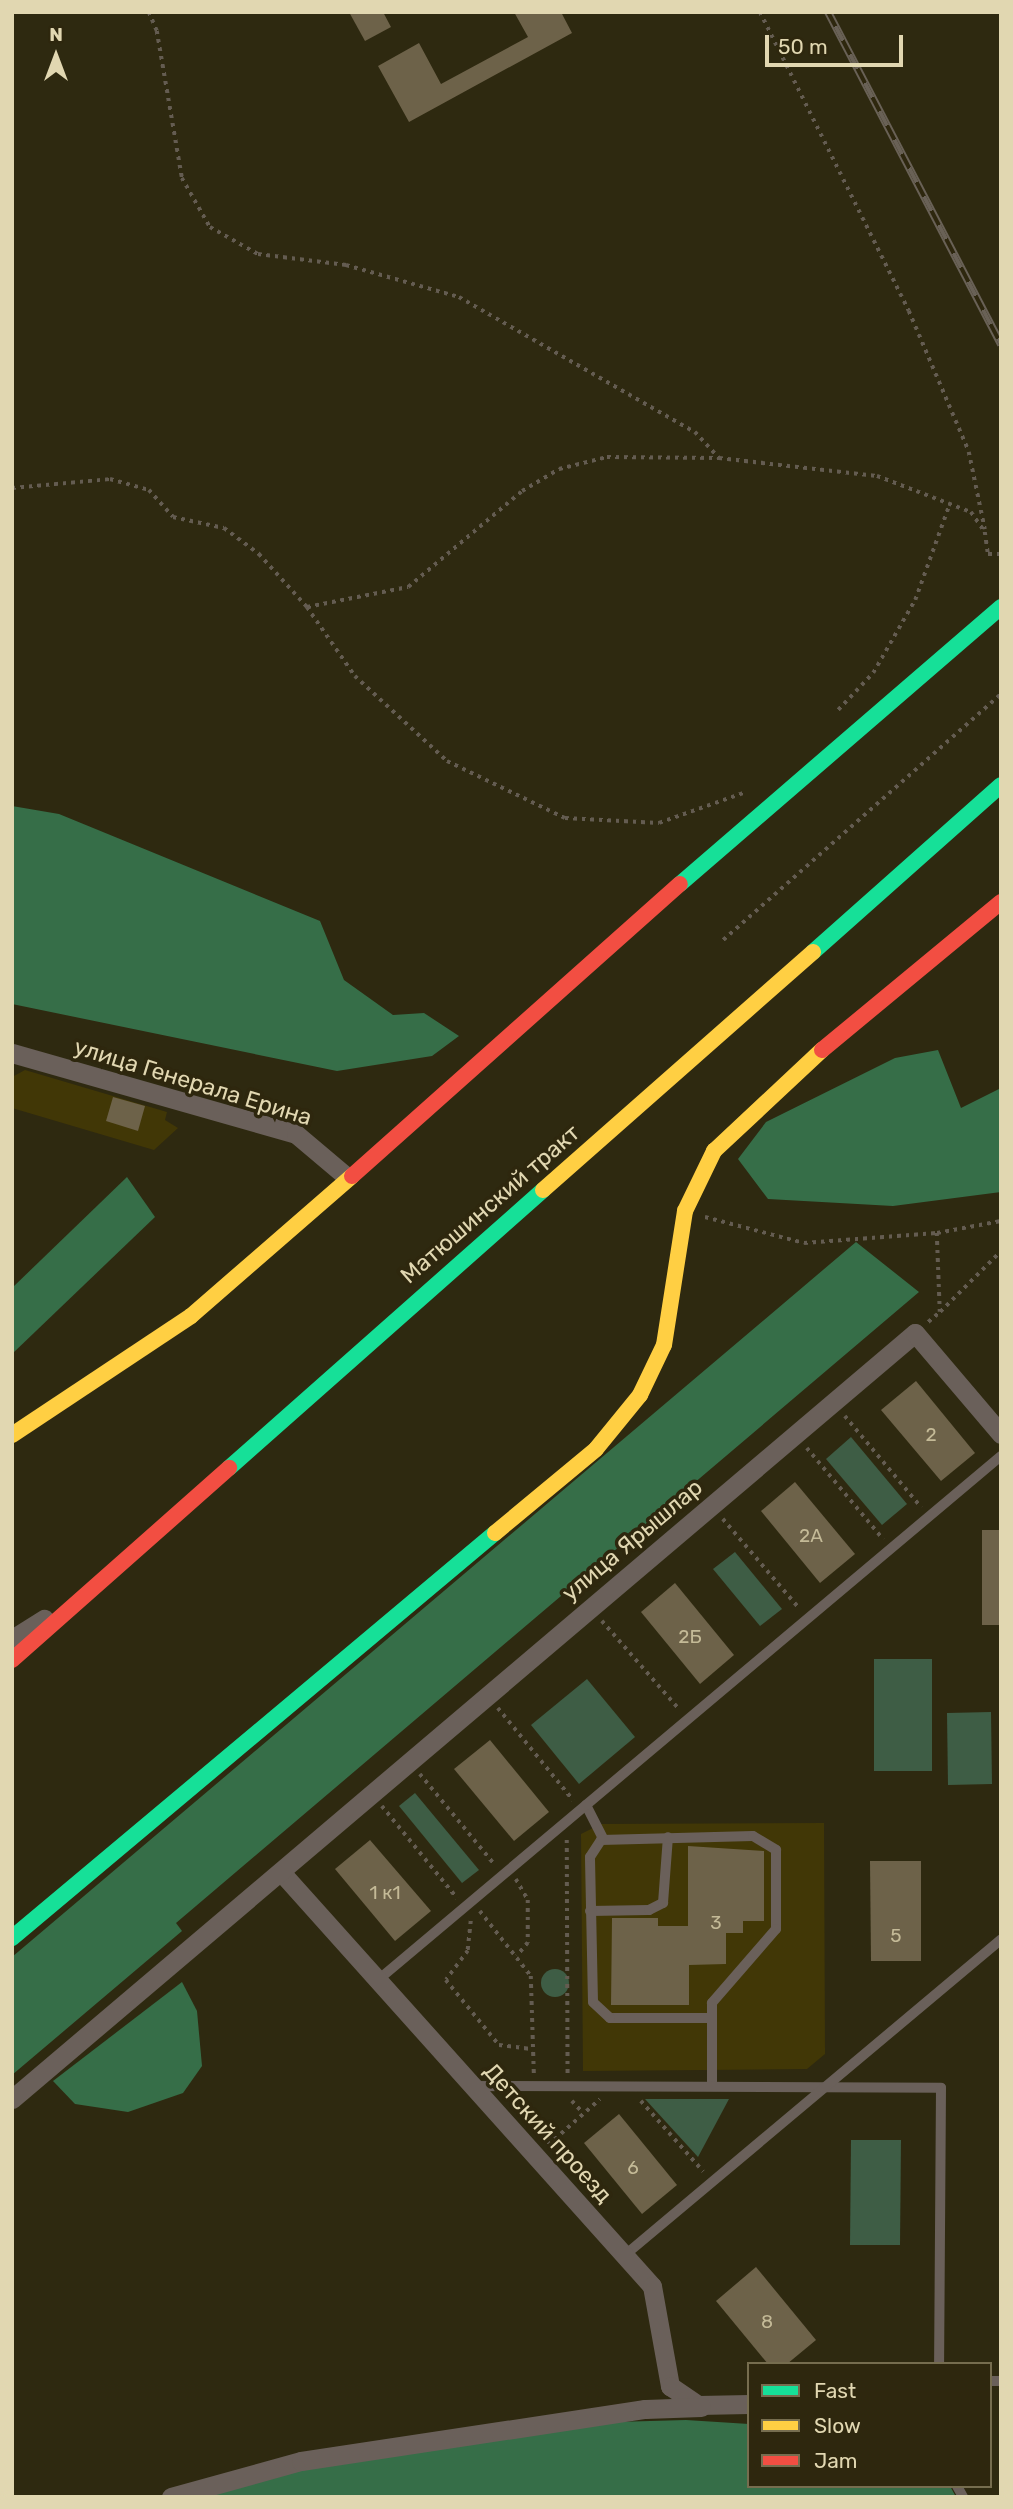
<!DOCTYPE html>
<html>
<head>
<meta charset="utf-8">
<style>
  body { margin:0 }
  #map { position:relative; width:1013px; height:2509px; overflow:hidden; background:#2e2910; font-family:Rubik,sans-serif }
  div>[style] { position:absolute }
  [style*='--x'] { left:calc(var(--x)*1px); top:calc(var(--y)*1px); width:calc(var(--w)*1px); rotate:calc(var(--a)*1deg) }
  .built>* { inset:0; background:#413706 }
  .green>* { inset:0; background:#3e5d45 }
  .round { border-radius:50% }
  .forest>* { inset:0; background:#366e48 }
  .building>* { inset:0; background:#6d6249 }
  .path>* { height:3.5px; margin-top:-1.75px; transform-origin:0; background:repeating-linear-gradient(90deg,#645c51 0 3.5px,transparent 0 8.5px) }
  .lane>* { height:10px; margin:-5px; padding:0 5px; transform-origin:5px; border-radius:5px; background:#6a605a }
  .street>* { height:19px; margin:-9.5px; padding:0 9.5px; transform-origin:9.5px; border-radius:9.5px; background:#6a605a }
  .fast>* { height:16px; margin:-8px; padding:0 8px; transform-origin:8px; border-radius:8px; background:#16e098 }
  .slow>* { height:16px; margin:-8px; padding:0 8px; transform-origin:8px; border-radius:8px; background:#ffcf43 }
  .jam>* { height:16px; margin:-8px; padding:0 8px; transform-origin:8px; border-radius:8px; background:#f24e42 }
  .rail>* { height:8px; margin-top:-4px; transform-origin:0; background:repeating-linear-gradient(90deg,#2e270e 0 16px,#696156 0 32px); box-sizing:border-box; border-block:2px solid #696156 }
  span { translate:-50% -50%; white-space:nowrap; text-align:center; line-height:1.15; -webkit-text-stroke:7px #2e270e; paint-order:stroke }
  .number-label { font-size:19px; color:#c4ba97 }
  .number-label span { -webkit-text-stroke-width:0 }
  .street-label { font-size:23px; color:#e1d7b1 }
  .frame { position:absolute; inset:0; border:14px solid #e1d7b1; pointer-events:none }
  .legend { position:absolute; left:747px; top:2362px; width:245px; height:126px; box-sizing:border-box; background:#2e270e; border:2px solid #766d4f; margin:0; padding:9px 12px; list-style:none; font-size:21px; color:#e1d7b1 }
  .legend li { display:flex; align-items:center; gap:14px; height:35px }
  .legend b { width:35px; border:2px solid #766d4f }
  .north { position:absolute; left:21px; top:21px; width:70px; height:70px; -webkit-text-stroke:5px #2e270e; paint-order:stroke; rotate:0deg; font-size:19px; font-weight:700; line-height:28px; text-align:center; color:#e1d7b1 }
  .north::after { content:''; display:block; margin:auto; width:24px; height:32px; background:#e1d7b1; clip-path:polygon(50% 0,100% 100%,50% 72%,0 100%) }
  .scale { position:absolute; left:765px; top:35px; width:138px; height:32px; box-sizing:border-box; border:4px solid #e1d7b1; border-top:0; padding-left:9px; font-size:21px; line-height:24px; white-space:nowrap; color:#e1d7b1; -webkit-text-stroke:5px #2e270e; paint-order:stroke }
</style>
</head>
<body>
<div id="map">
  <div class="built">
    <i style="clip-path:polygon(25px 1070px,167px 1112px,165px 1120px,178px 1128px,154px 1150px,12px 1108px,12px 1077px)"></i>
    <i style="clip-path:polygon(824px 1823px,825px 2054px,807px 2069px,583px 2071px,581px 1834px,601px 1824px)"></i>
  </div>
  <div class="green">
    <i style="clip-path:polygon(851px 1437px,907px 1504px,882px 1525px,826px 1459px)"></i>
    <i style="clip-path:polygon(735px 1552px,782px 1609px,760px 1626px,713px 1569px)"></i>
    <i style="clip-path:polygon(874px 1659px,932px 1659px,932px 1771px,874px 1771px)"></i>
    <i style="clip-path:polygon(587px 1679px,635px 1737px,579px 1784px,531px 1725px)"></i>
    <i style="clip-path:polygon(991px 1712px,992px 1784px,948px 1785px,947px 1713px)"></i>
    <i style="clip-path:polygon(415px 1793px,479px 1870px,462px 1883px,399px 1806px)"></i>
    <i class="round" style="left:541px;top:1969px;width:28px;height:28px"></i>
    <i style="clip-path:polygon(645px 2099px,729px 2099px,698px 2157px)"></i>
    <i style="clip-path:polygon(851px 2140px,901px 2140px,900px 2245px,850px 2245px)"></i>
  </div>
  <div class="forest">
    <i style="clip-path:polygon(12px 806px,59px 814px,320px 921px,344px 980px,393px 1015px,424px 1013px,459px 1036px,432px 1056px,337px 1071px,12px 1004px)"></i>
    <i style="clip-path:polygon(938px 1050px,961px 1108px,1001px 1088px,1001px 1192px,893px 1206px,768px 1199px,738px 1159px,766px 1122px,895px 1058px)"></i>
    <i style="clip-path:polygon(127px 1177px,155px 1217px,12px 1354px,12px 1288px)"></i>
    <i style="clip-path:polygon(856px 1242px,919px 1292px,176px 1923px,182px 1931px,12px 2075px,12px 1957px)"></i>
    <i style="clip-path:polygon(182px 1982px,197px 2011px,202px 2066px,183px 2093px,128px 2112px,75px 2104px,53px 2081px)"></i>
    <i style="clip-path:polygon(686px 2420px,749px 2424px,749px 2486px,950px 2486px,956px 2497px,175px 2497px,477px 2426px)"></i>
  </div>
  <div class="building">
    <i style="clip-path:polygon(349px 12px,383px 12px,391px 27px,365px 41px)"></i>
    <i style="clip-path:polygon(514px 12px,561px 12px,572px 33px,409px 122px,378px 66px,419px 43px,441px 84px,528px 37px)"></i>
    <i style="clip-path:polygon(113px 1097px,145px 1106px,138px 1131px,106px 1121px)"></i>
    <i style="clip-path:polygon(916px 1381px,975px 1453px,941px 1481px,881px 1410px)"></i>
    <i style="clip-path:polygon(795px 1482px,855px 1554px,820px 1583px,761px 1511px)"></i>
    <i style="clip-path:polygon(982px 1530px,1001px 1530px,1001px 1625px,982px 1625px)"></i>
    <i style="clip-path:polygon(675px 1583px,734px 1655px,700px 1684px,641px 1612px)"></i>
    <i style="clip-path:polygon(490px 1740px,549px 1812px,514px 1841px,454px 1769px)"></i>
    <i style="clip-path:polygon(370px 1840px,431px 1911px,395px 1941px,335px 1869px)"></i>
    <i style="clip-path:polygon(688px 1846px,764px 1851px,764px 1921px,743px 1921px,743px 1933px,726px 1933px,726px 1964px,689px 1965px,689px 2005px,611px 2005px,612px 1918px,658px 1918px,658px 1926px,688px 1926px)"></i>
    <i style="clip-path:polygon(870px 1861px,921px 1861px,921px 1961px,871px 1961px)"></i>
    <i style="clip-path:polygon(619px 2114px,677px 2185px,642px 2214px,584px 2143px)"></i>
    <i style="clip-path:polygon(756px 2267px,816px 2340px,787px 2364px,768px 2364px,716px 2301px)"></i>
  </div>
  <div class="path">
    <i style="--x:149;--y:12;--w:21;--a:67"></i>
    <i style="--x:157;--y:31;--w:149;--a:80.3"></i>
    <i style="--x:182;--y:178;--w:56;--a:60.3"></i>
    <i style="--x:210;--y:227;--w:55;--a:29.4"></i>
    <i style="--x:258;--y:254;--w:89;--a:7.1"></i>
    <i style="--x:346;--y:265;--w:117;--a:15.8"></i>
    <i style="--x:459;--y:297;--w:272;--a:29.8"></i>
    <i style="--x:695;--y:432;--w:35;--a:47"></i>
    <i style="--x:760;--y:12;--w:334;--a:63.5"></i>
    <i style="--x:909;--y:311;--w:153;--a:66.9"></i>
    <i style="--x:969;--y:452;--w:79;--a:78.3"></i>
    <i style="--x:12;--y:488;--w:98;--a:-5.2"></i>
    <i style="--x:110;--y:479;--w:41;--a:15.8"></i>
    <i style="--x:149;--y:490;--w:36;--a:48"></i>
    <i style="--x:173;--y:517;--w:52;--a:12.2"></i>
    <i style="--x:224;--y:528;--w:44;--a:36.6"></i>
    <i style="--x:259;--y:554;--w:72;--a:47.8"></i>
    <i style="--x:307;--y:607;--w:103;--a:-11.2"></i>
    <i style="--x:408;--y:587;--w:149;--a:-40.1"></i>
    <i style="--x:522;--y:491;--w:43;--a:-30.7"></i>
    <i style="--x:559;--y:469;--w:49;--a:-14"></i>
    <i style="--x:607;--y:457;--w:112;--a:0.5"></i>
    <i style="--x:719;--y:458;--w:159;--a:6.5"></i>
    <i style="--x:877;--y:476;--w:101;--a:21"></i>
    <i style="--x:971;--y:512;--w:24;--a:55"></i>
    <i style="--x:985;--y:532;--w:22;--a:82"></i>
    <i style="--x:988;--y:554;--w:13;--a:0"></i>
    <i style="--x:307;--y:607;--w:84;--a:55.2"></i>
    <i style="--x:355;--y:676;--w:125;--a:42.7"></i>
    <i style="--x:447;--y:761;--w:131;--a:25.8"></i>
    <i style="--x:565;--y:818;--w:94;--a:3"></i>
    <i style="--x:659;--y:823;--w:92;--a:-19.6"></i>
    <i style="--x:838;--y:710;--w:51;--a:-46.6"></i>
    <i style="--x:873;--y:673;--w:84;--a:-60.1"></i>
    <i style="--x:915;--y:600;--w:103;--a:-70.2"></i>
    <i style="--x:723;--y:940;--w:371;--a:-41.5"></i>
    <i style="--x:705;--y:1217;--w:102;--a:14.7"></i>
    <i style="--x:804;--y:1243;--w:133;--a:-4.3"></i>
    <i style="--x:937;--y:1233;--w:79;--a:87.8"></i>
    <i style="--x:940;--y:1312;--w:86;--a:-45"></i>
    <i style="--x:937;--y:1233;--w:65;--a:-10.6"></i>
    <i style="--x:928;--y:1322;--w:16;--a:-40"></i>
    <i style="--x:845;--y:1416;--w:119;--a:50.1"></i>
    <i style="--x:807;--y:1448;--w:119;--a:50.1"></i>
    <i style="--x:723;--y:1519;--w:118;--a:49.5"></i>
    <i style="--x:602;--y:1621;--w:118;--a:48.8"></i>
    <i style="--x:498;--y:1708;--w:119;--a:50.8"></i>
    <i style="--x:420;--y:1774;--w:118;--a:50.5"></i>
    <i style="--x:382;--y:1806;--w:119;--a:50.8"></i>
    <i style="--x:567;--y:1840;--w:234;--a:89.8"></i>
    <i style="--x:516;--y:1879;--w:24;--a:60"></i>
    <i style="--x:528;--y:1900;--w:43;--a:90"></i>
    <i style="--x:528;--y:1943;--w:17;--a:130"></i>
    <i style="--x:480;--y:1911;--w:83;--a:51.9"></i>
    <i style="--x:531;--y:1976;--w:98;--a:88.2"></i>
    <i style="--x:471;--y:1921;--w:30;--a:96"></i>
    <i style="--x:468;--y:1951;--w:36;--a:127"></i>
    <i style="--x:446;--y:1980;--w:84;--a:50.8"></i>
    <i style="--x:499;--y:2045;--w:34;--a:7"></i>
    <i style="--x:572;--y:2101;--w:16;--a:47"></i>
    <i style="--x:641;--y:2101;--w:94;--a:48.5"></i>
    <i style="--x:548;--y:2145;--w:69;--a:-41.5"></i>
  </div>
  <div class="lane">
    <i style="--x:586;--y:1805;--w:38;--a:63"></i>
    <i style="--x:590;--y:1911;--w:59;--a:-1"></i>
    <i style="--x:649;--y:1910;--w:16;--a:-27"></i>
    <i style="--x:663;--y:1903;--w:66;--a:-85.7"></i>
    <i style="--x:378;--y:1980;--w:814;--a:-40.07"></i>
    <i style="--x:711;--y:2018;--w:101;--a:180"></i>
    <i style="--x:610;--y:2018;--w:23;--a:-137"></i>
    <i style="--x:593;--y:2002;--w:145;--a:-91.2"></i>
    <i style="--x:590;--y:1857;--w:20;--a:-57"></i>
    <i style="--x:601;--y:1840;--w:152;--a:-1.5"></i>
    <i style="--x:753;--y:1836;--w:27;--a:31"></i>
    <i style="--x:776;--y:1850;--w:79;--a:90"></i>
    <i style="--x:776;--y:1929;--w:98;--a:130.9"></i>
    <i style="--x:712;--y:2003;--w:83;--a:90"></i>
    <i style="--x:474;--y:2086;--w:467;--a:0.2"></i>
    <i style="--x:941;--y:2088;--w:276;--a:90.4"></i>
    <i style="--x:625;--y:2255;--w:491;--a:-40"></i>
    <i style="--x:990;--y:2381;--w:11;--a:0"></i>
    <i style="--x:957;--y:2486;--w:13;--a:61"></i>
  </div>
  <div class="street">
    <i style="--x:12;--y:1053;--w:295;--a:15.9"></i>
    <i style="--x:296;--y:1134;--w:67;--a:40.1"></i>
    <i style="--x:12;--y:1639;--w:38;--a:-32"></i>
    <i style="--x:281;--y:1872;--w:556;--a:48.14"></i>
    <i style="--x:652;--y:2286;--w:102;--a:79.8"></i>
    <i style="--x:670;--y:2386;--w:34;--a:34"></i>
    <i style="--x:698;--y:2405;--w:51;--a:-1.1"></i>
    <i style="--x:12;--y:2099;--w:1184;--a:-40.31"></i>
    <i style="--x:915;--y:1333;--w:133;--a:49.6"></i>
    <i style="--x:171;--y:2497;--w:135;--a:-15.5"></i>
    <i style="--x:301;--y:2461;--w:348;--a:-8.6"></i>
    <i style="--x:645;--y:2409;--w:56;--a:-2"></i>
  </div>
  <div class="fast">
    <i style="--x:680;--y:884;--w:424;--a:-40.8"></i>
    <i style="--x:813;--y:952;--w:251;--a:-41.6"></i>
    <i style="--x:229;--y:1468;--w:419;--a:-41.5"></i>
    <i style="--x:12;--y:1938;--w:630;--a:-39.98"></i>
  </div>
  <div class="slow">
    <i style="--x:543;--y:1190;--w:360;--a:-41.4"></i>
    <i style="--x:12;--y:1435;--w:215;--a:-33.6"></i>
    <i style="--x:191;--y:1316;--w:213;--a:-41"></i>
    <i style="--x:495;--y:1533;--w:131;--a:-39.7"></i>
    <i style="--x:596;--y:1449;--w:70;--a:-50.8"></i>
    <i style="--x:640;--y:1395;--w:55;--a:-64.4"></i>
    <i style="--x:664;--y:1345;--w:136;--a:-81.1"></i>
    <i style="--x:685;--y:1211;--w:67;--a:-64.2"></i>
    <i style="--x:714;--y:1151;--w:148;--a:-43.1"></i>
  </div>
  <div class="jam">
    <i style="--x:822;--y:1050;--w:232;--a:-39.6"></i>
    <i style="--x:352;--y:1176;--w:439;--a:-41.7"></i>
    <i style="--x:12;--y:1660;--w:290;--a:-41.5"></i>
  </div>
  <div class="rail">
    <i style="--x:828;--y:12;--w:375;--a:62.5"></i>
  </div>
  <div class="number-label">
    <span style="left:931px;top:1435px">2</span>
    <span style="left:811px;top:1536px">2А</span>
    <span style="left:690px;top:1637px">2Б</span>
    <span style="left:385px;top:1893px">1 к1</span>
    <span style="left:716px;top:1923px">3</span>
    <span style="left:896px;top:1936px">5</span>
    <span style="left:633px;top:2168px">6</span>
    <span style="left:767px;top:2322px">8</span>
  </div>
  <div class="street-label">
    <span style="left:193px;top:1082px;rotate:17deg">улица Генерала Ерина</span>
    <span style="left:490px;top:1204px;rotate:-41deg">Матюшинский тракт</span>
    <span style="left:632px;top:1540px;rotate:-40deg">улица Ярышлар</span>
    <span style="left:548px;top:2133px;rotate:48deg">Детский проезд</span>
  </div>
  <div class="frame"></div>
  <ul class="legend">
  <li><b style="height:9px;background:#16e098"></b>Fast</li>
  <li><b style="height:9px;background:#ffcf43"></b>Slow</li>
  <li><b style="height:9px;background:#f24e42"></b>Jam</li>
  </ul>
  <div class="north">N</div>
  <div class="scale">50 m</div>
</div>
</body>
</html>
